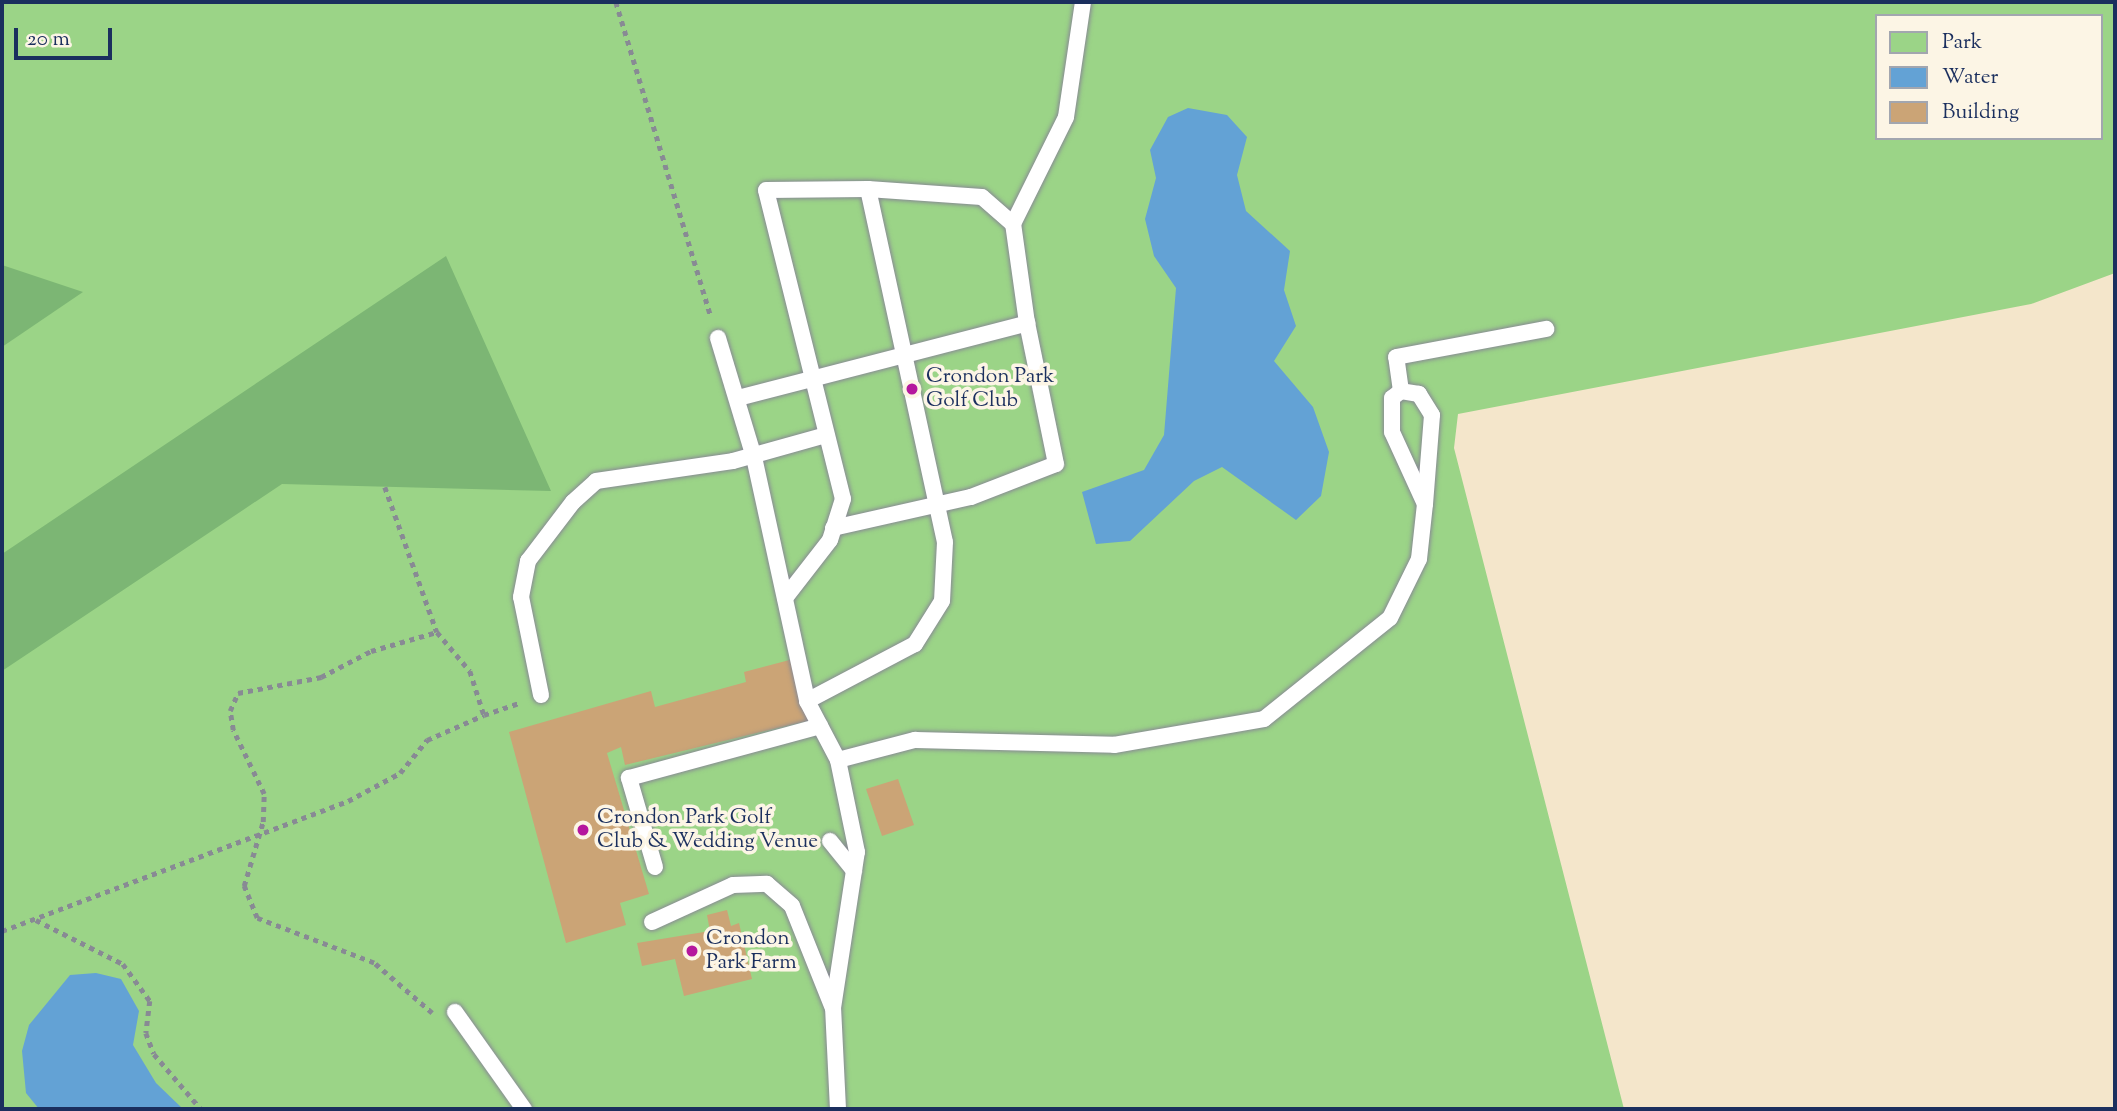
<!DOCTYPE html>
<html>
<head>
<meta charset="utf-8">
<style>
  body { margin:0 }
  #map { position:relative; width:2117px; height:1111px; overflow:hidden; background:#f4e6cb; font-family:"Sorts Mill Goudy",serif }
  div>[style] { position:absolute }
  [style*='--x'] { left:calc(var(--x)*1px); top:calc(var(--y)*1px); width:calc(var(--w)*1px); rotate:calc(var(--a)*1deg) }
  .green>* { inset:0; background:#9bd487 }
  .forest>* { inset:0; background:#7cb674 }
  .water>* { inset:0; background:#63a2d5 }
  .building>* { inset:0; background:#cba476 }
  .path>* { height:4.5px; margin-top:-2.25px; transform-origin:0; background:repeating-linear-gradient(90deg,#888a94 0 5px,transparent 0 10px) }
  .roads { filter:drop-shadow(0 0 2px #888a94) drop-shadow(0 0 2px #888a94) }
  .service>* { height:16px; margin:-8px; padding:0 8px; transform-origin:8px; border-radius:8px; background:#fff }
  .dots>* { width:19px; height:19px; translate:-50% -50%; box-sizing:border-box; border:4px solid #fcf5e5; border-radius:50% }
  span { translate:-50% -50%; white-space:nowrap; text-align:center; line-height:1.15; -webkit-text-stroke:7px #fcf5e5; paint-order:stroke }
  .poi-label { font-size:21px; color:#1b2f5e }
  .left { translate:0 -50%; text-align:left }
  .frame { position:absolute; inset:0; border:4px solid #1b2f5e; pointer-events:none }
  .legend { position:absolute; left:1875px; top:14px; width:228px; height:126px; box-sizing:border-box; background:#fcf5e5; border:2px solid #a2a6af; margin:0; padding:9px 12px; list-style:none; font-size:21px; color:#1b2f5e }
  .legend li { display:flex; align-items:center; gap:14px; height:35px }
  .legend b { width:35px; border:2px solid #a2a6af }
  .scale { position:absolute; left:14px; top:28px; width:98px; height:32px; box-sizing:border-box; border:4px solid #1b2f5e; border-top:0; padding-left:9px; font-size:21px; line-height:24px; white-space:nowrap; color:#1b2f5e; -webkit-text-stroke:5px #fcf5e5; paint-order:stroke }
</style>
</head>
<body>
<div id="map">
  <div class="green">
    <i style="clip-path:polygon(evenodd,2px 2px,2115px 2px,2115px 273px,2031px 304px,1458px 414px,1454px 448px,1624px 1109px,2px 1109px,2px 2px,1877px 16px,2101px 16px,2101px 138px,1877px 138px,1877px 16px)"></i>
  </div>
  <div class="forest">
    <i style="clip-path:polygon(446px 256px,551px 491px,282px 484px,2px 671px,2px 554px)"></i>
    <i style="clip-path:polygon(2px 265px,83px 292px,2px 347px)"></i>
  </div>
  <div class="water">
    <i style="clip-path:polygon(1188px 108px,1227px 115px,1247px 137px,1237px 175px,1246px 211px,1290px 251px,1284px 290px,1296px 326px,1274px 361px,1313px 407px,1329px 452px,1321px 496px,1296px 520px,1222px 467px,1194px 481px,1130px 541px,1096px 544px,1082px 492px,1144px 470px,1164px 435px,1176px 288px,1154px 256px,1145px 219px,1156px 178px,1150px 150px,1168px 117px)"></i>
    <i style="clip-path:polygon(96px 973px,121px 979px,139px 1011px,133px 1045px,156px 1083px,183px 1109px,39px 1109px,26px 1093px,22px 1051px,29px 1025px,70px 975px)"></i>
  </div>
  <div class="building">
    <i style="clip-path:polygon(797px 658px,811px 720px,625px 765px,621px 747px,607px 753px,649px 894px,620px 903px,626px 925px,566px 943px,509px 732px,651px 691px,655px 707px,746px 682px,744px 672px)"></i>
    <i style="clip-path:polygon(898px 779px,914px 825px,882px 836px,866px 789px)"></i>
    <i style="clip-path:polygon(727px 910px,731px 926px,739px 923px,752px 979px,684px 996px,675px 959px,642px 966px,637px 943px,710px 931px,707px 915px)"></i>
  </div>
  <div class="path">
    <i style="--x:616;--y:2;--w:329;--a:73.2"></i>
    <i style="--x:385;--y:487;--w:154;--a:70.3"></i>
    <i style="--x:36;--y:920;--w:97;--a:26.8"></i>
    <i style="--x:123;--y:964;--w:46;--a:53.9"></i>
    <i style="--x:150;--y:1001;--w:32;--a:97"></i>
    <i style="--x:146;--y:1033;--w:22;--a:69"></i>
    <i style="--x:154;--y:1054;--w:72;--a:49.5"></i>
    <i style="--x:2;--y:931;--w:370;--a:-20.6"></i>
    <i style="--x:348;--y:801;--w:59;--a:-28.3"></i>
    <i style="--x:400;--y:773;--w:43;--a:-50.7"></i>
    <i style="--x:427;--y:740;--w:62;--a:-23.7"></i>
    <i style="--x:432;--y:1013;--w:77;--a:-139.2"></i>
    <i style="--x:374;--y:963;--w:125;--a:-159"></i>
    <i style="--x:257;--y:918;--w:35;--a:-112"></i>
    <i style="--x:244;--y:886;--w:67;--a:-73.5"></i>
    <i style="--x:263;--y:822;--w:28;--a:-88"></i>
    <i style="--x:264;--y:794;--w:71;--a:-115.8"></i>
    <i style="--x:233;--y:730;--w:19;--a:-99"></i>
    <i style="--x:230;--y:711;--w:20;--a:-66"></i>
    <i style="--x:238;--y:693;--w:85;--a:-10.9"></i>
    <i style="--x:321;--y:677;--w:56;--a:-27.5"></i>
    <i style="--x:371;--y:651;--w:69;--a:-16.1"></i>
    <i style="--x:437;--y:632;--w:51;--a:49.8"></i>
    <i style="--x:470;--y:671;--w:46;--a:72.3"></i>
    <i style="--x:484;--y:715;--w:39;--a:-19"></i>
  </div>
  <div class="roads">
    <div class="service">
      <i style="--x:868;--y:189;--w:114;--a:4"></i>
      <i style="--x:982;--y:197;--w:41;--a:41.1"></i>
      <i style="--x:718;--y:338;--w:124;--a:73.2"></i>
      <i style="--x:754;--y:457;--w:250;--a:77.7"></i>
      <i style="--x:1401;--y:391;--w:34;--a:-98"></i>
      <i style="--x:1396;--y:357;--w:153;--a:-10.6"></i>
      <i style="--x:738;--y:398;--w:299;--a:-14.5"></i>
      <i style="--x:1027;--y:323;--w:100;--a:-98"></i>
      <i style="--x:1013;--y:224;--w:119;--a:-63.6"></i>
      <i style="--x:1066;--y:117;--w:116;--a:-81.6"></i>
      <i style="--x:833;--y:528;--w:141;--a:-12.7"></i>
      <i style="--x:971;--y:497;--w:91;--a:-21.2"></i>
      <i style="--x:1056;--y:464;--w:144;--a:-101.6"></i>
      <i style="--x:785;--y:598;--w:73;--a:-52.2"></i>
      <i style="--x:830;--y:540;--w:43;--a:-72.4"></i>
      <i style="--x:843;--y:499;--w:318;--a:-104"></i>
      <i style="--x:766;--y:190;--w:102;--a:-0.6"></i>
      <i style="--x:868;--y:189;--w:361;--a:77.7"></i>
      <i style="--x:945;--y:542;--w:59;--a:92.9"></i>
      <i style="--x:942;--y:601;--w:51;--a:122.1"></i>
      <i style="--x:915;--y:644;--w:122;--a:152.2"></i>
      <i style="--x:807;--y:701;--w:67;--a:62.3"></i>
      <i style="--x:541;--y:695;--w:100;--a:-101.5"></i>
      <i style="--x:521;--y:597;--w:37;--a:-79"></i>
      <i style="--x:528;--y:561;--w:74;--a:-52.7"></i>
      <i style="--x:573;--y:502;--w:31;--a:-42"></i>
      <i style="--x:596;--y:481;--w:138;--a:-8.3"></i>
      <i style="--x:733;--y:461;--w:97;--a:-15.6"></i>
      <i style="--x:830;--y:841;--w:38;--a:51"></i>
      <i style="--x:655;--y:867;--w:93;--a:-106.3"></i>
      <i style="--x:629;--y:778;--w:198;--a:-15.2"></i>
      <i style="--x:652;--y:922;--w:89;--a:-24.6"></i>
      <i style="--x:733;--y:885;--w:34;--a:-2"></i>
      <i style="--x:767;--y:884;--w:33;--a:41"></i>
      <i style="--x:792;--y:906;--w:108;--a:68.2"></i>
      <i style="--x:455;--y:1012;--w:119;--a:54.6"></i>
      <i style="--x:838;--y:1109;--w:101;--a:-92.8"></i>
      <i style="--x:833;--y:1008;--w:158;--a:-81.3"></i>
      <i style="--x:857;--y:852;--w:94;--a:-101.7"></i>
      <i style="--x:838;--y:760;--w:80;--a:-14.6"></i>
      <i style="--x:915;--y:740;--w:199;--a:1.4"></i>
      <i style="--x:1114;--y:745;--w:152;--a:-9.8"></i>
      <i style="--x:1264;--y:719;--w:161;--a:-38.7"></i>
      <i style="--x:1390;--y:618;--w:66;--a:-63.8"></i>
      <i style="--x:1419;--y:559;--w:55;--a:-83.8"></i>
      <i style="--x:1425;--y:504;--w:89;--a:-85.5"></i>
      <i style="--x:1432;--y:415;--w:25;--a:-122"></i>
      <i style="--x:1419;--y:394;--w:18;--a:-171"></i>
      <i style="--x:1401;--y:391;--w:11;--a:142"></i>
      <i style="--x:1392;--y:398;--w:34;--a:90"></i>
      <i style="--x:1392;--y:432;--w:79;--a:65.4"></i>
    </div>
  </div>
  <div class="dots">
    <i style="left:912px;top:389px;background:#b5179e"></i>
    <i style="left:583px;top:830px;background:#b5179e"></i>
    <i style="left:692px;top:951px;background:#b5179e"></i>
  </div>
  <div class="poi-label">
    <span class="left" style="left:926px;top:389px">Crondon Park<br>Golf Club</span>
    <span class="left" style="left:597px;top:830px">Crondon Park Golf<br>Club &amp; Wedding Venue</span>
    <span class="left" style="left:706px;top:951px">Crondon<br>Park Farm</span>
  </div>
  <div class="frame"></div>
  <ul class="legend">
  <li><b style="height:19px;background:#9bd487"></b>Park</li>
  <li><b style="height:19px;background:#63a2d5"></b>Water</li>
  <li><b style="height:19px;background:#cba476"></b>Building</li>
  </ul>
  <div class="scale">20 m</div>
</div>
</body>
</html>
